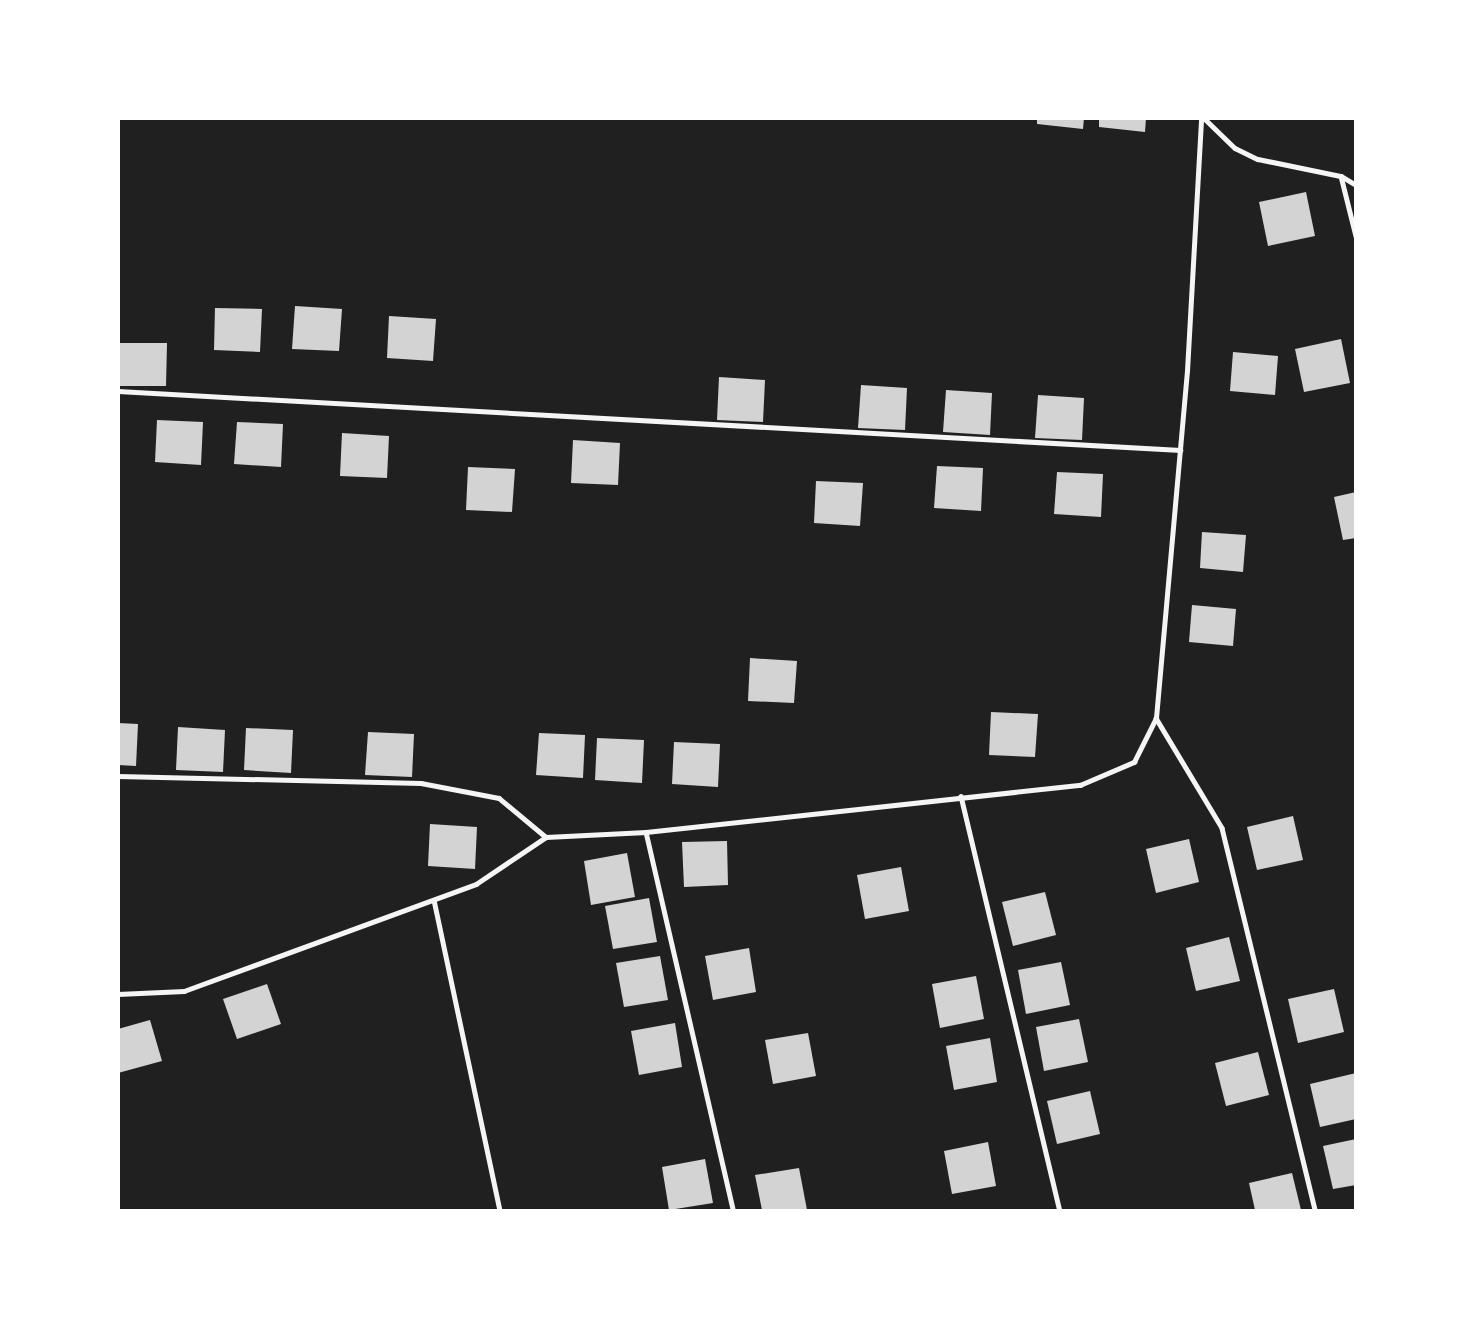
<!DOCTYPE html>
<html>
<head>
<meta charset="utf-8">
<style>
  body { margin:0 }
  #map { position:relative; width:1474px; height:1329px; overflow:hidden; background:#111; font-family:"DM Sans",sans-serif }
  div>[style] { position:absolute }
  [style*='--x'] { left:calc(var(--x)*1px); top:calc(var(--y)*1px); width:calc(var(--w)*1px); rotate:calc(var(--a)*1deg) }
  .green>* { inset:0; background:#202020 }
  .building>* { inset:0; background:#d3d3d3 }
  .service>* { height:4.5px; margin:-2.25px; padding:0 2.25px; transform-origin:2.25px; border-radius:2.25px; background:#f5f5f5 }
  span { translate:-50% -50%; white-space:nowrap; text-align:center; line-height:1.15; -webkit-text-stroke:6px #fff; paint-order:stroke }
  .frame { position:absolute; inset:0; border:120px solid #fff; pointer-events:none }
</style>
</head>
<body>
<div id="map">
  <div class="green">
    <i style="clip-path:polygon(119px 119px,1355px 119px,1355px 1210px,119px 1210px)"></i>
  </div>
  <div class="building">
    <i style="clip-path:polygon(1037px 118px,1084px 118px,1083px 129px,1037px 124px)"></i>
    <i style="clip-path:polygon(1099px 118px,1146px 118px,1145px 132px,1099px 127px)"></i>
    <i style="clip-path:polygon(1306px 192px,1315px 236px,1268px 246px,1259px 202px)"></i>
    <i style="clip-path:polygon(295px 306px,342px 309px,339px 351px,292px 349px)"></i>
    <i style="clip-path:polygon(215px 308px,262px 309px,260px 352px,214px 350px)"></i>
    <i style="clip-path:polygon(389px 316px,436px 319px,433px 361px,387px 358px)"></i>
    <i style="clip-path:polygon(1341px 339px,1350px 383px,1304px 392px,1295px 349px)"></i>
    <i style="clip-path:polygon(120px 343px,167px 343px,166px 386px,120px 386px)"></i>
    <i style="clip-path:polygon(1233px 352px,1278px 356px,1275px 395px,1230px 391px)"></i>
    <i style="clip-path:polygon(719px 377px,765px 380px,763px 422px,717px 420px)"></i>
    <i style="clip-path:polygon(861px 385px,907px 388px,905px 430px,858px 428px)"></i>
    <i style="clip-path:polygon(946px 390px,992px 393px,990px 435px,943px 432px)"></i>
    <i style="clip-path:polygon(1038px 395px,1084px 398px,1082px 440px,1035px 438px)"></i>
    <i style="clip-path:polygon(157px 420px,203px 422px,201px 465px,155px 462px)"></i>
    <i style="clip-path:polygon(237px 422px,283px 424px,281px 467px,234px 464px)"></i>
    <i style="clip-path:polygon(342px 433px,389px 436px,387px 478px,340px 476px)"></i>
    <i style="clip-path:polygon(573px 440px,620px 443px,618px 485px,571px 483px)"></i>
    <i style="clip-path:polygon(937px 466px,983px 468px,981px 511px,934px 508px)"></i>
    <i style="clip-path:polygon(468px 467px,515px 469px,512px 512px,466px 510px)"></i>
    <i style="clip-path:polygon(1057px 472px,1103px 474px,1101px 517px,1054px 514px)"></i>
    <i style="clip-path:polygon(816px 481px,863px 483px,860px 526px,814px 523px)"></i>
    <i style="clip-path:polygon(1356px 492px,1356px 538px,1343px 540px,1334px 497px)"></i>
    <i style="clip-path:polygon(1202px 532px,1246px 535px,1243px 572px,1200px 568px)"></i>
    <i style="clip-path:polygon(1192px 605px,1236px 609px,1233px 646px,1189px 642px)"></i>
    <i style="clip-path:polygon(750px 658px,797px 661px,794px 703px,748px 701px)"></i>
    <i style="clip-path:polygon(991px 712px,1038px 714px,1035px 757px,989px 755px)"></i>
    <i style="clip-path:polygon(118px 723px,138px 724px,136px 766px,118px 765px)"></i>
    <i style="clip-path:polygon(178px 727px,225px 730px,223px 772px,176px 770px)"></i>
    <i style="clip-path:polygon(246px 728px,293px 730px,291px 773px,244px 770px)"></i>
    <i style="clip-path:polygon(368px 732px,414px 734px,412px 777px,365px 775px)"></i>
    <i style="clip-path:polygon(539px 733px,585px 735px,583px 778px,536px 775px)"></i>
    <i style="clip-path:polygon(597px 738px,644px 740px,642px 783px,595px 780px)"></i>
    <i style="clip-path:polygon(674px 742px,720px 744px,718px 787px,672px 784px)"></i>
    <i style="clip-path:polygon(1293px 816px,1303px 860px,1257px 870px,1247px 827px)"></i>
    <i style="clip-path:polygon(430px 824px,477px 827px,475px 869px,428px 866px)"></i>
    <i style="clip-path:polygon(1189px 839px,1199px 882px,1156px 893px,1146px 849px)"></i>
    <i style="clip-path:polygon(727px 841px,728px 885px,684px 887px,682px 842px)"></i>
    <i style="clip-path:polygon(627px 853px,635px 897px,591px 905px,584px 861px)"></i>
    <i style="clip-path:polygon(901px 867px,909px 911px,865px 919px,857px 875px)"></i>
    <i style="clip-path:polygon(1045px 892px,1056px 935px,1013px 946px,1002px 902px)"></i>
    <i style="clip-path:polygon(649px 898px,657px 942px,613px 949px,605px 906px)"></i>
    <i style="clip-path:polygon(1229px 937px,1240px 981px,1196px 991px,1186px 948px)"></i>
    <i style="clip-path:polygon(749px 948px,756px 992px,713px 1000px,705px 956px)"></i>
    <i style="clip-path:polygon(660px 956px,668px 1000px,624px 1007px,616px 963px)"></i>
    <i style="clip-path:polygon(1061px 962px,1070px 1005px,1026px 1014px,1018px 970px)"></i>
    <i style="clip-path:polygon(976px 976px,984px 1019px,940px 1028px,932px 984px)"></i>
    <i style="clip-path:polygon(267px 984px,281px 1024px,237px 1039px,223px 999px)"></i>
    <i style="clip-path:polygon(1334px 989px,1344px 1032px,1298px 1043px,1288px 999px)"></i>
    <i style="clip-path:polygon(1079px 1019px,1088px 1062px,1044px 1071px,1036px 1027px)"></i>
    <i style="clip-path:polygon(150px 1020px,162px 1061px,118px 1073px,118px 1029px)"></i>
    <i style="clip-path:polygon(675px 1023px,682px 1067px,639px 1075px,631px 1031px)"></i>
    <i style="clip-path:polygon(808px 1033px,816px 1076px,773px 1084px,765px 1040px)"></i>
    <i style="clip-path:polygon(990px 1038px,997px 1082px,954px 1090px,946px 1046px)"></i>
    <i style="clip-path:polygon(1258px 1052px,1269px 1095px,1226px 1106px,1215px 1063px)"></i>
    <i style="clip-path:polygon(1356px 1073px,1356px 1119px,1320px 1127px,1310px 1084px)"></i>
    <i style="clip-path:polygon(1090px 1091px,1100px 1134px,1057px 1144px,1047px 1101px)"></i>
    <i style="clip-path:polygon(1356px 1139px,1356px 1185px,1333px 1189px,1323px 1146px)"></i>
    <i style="clip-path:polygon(988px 1142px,996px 1186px,952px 1194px,944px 1151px)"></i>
    <i style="clip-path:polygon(705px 1159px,713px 1203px,669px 1210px,662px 1167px)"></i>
    <i style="clip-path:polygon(799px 1168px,807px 1210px,762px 1210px,755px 1175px)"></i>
    <i style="clip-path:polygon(1292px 1173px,1301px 1210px,1255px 1210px,1249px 1183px)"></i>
  </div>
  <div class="service">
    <i style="--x:1204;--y:118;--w:43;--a:44.1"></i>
    <i style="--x:1235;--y:148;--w:25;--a:26"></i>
    <i style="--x:1258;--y:159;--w:85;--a:11.6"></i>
    <i style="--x:1341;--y:176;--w:17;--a:31"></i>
    <i style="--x:1341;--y:176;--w:62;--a:76"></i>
    <i style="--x:118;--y:391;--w:1064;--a:3.18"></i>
    <i style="--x:1156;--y:718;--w:128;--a:59"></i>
    <i style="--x:1222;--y:828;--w:393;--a:76.3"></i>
    <i style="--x:118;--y:776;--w:303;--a:1.3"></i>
    <i style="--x:421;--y:783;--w:79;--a:10.9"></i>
    <i style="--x:499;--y:798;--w:61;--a:39.7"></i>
    <i style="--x:961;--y:796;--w:426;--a:76.6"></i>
    <i style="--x:646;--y:832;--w:388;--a:77"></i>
    <i style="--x:434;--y:900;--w:317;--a:78"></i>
    <i style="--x:118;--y:994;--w:66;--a:-2.6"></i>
    <i style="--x:184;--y:991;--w:311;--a:-20.1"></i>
    <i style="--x:476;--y:884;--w:84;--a:-33.9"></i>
    <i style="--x:546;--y:837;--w:100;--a:-2.9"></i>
    <i style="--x:646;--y:832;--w:437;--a:-6.2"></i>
    <i style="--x:1080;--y:785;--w:59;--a:-23.1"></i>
    <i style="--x:1134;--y:762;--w:49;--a:-63.4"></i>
    <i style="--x:1156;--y:718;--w:348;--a:-84.9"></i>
    <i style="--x:1187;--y:371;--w:253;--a:-86.8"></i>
  </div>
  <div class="frame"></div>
</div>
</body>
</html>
